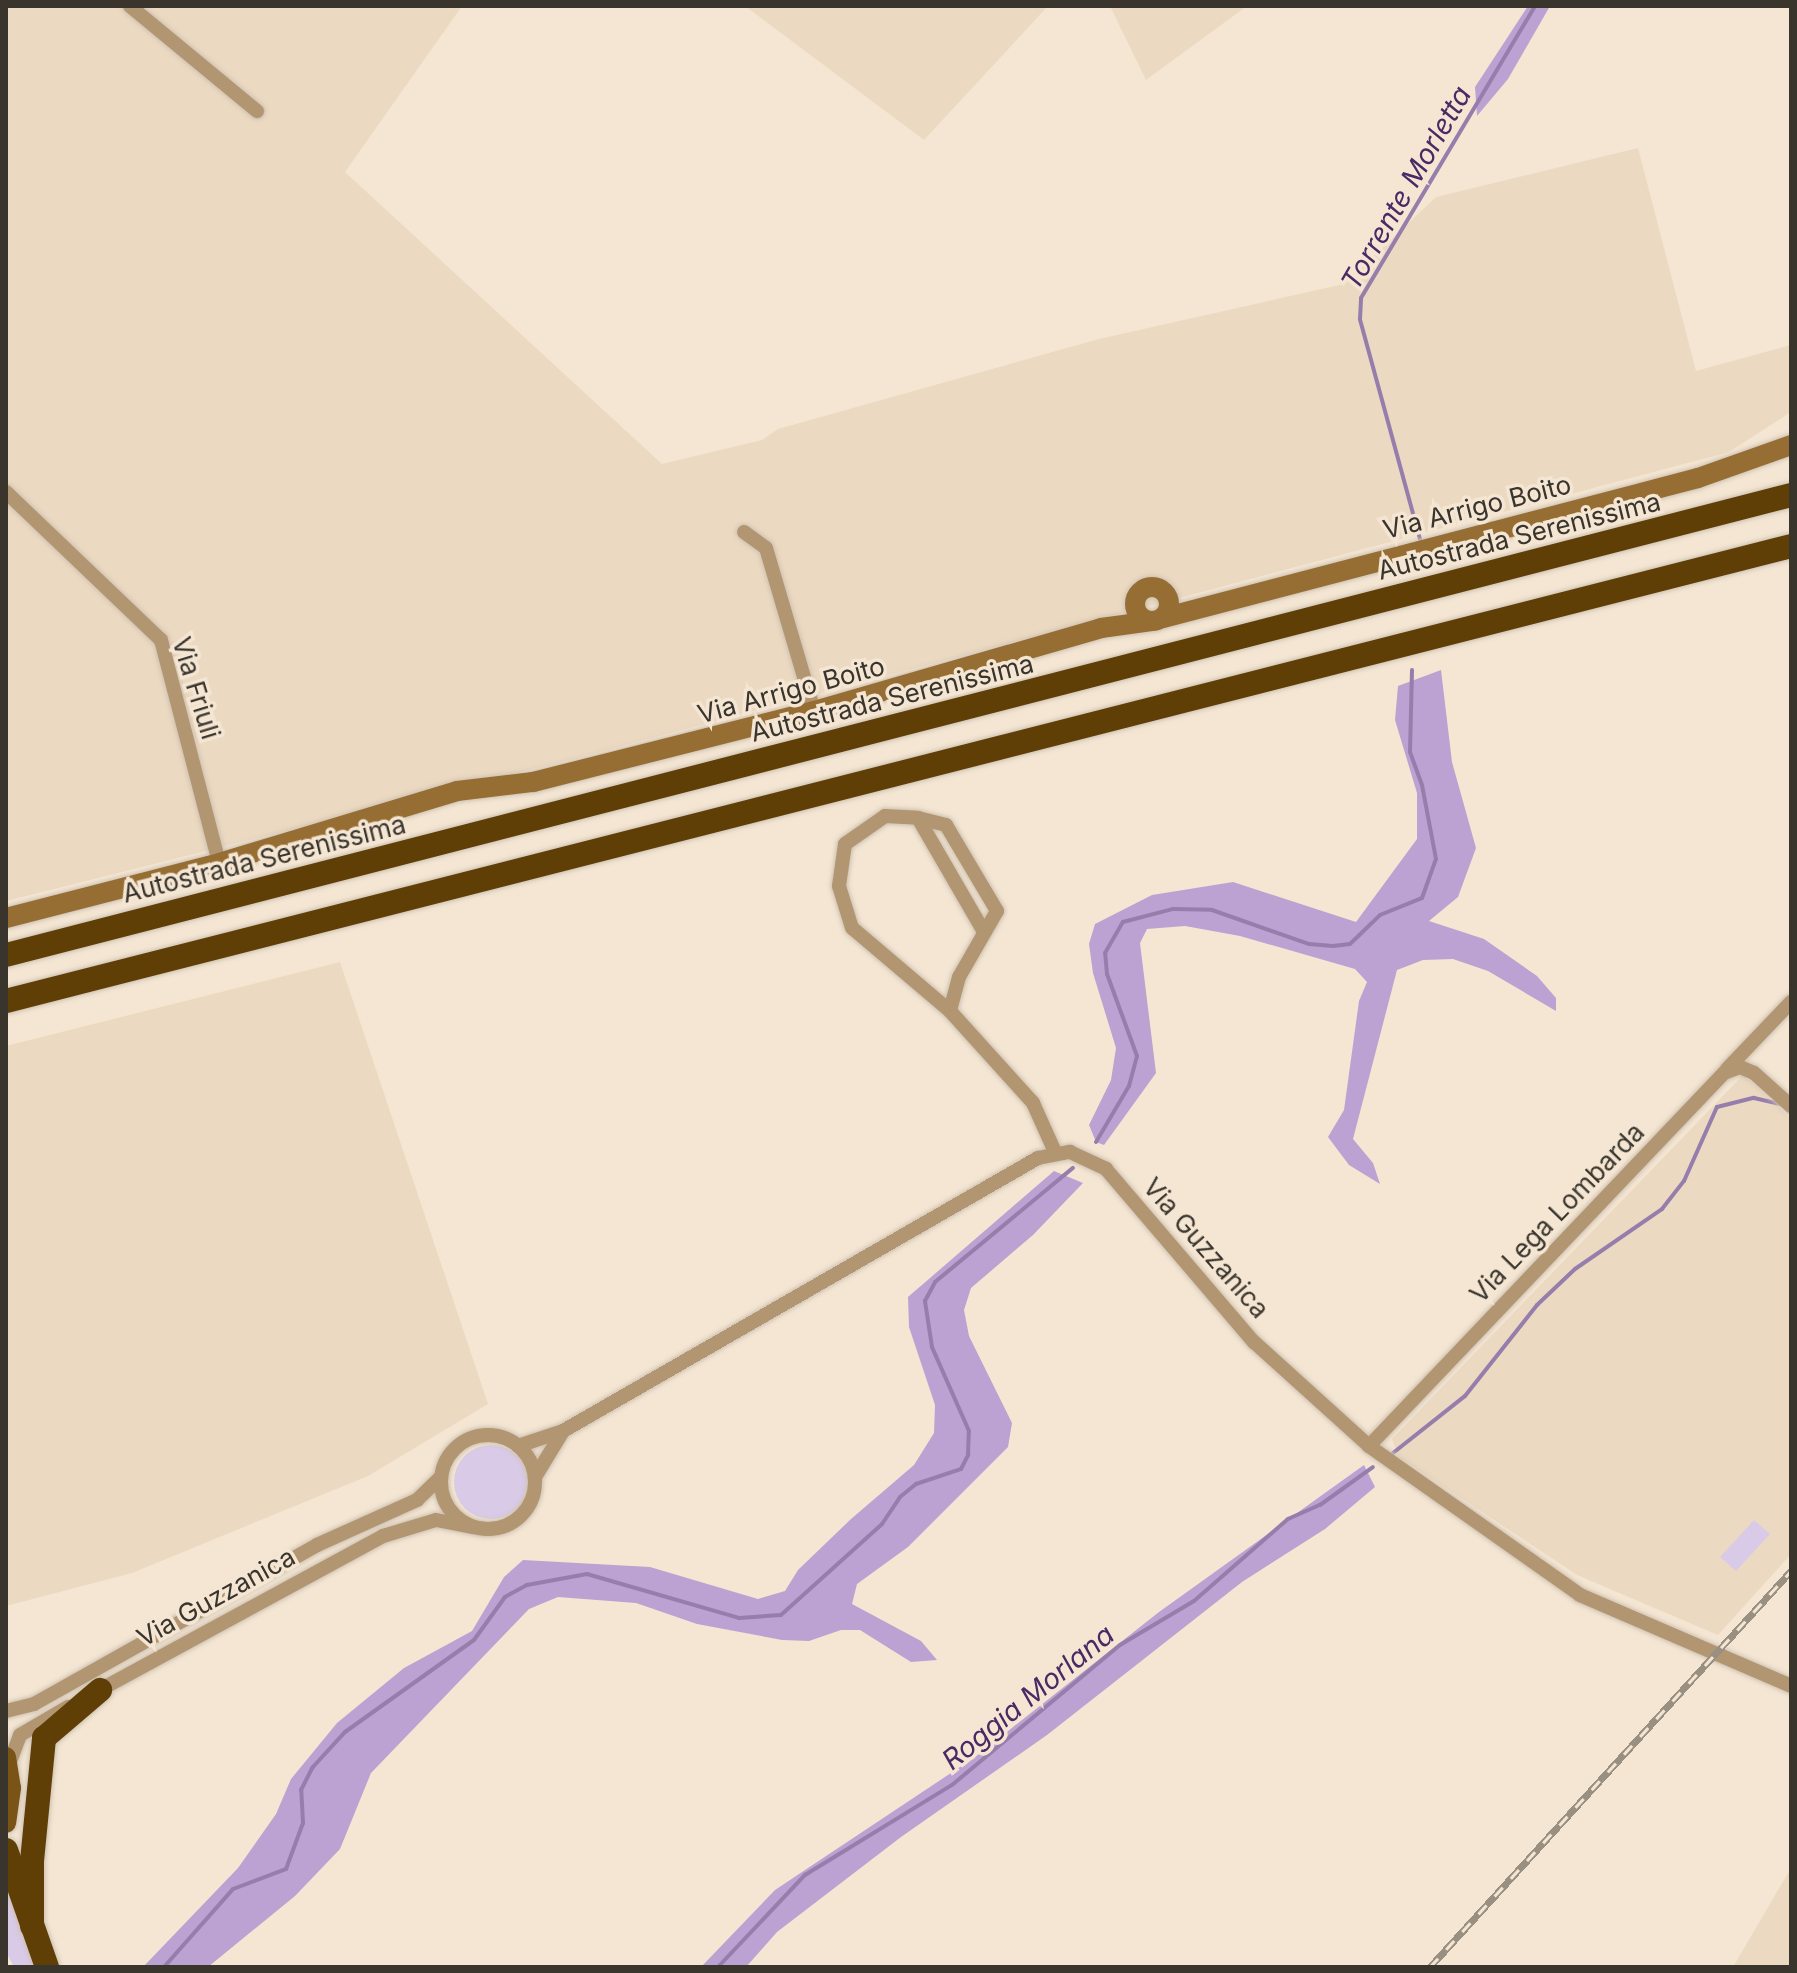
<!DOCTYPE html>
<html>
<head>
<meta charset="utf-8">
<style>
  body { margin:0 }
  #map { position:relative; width:1797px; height:1973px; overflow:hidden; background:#f4e6d3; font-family:Inter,sans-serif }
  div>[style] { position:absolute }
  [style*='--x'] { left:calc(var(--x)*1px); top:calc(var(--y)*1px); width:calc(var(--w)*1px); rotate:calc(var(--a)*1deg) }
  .built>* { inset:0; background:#ecd9c1 }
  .green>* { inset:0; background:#d9cae8 }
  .round { border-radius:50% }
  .forest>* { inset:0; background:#bba2d2 }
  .stream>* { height:4px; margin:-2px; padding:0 2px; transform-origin:2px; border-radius:2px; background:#967eac }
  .roads { filter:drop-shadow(0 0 2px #cfc2b2) drop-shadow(0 0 2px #cfc2b2) }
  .street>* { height:14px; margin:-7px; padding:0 7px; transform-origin:7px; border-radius:7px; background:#b29672 }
  .street>.ring { margin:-7px; padding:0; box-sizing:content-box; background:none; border:14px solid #b29672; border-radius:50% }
  .secondary>* { height:20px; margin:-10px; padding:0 10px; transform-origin:10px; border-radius:10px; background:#966e34 }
  .secondary>.ring { margin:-10px; padding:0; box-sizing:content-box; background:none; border:20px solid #966e34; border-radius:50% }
  .primary>* { height:20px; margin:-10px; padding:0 10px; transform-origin:10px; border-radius:10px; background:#7a5316 }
  .highway>* { height:24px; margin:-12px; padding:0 12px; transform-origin:12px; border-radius:12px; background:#603f07 }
  .rail>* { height:7px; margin-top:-3.5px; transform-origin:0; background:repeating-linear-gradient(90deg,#f4e6d3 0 12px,#9a9082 0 24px); box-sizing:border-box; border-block:2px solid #9a9082 }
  span { translate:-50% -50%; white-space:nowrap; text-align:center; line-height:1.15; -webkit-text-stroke:7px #f4e6d3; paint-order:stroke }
  .street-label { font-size:26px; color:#39342c }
  .water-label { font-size:28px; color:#4b2964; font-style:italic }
  .frame { position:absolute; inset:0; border:8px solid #39342c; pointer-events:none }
</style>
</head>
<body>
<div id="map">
  <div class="built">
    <i style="clip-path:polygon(6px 6px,462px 6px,345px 172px,662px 464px,762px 440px,778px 429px,1099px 339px,1344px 284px,1436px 197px,1638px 148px,1696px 371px,1791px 345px,1791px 412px,1729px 452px,580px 757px,6px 901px)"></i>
    <i style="clip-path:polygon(745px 6px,1048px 6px,924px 140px)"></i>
    <i style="clip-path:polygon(1110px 6px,1247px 6px,1146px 80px)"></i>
    <i style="clip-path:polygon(340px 962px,488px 1404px,368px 1476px,132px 1573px,6px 1606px,6px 1046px)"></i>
    <i style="clip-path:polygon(1743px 1075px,1791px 1119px,1791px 1554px,1718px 1635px,1577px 1575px,1398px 1456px,1392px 1439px)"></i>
    <i style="clip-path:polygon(1791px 1868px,1791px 1967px,1733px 1967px)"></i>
  </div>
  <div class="green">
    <i class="round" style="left:454px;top:1445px;width:74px;height:74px"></i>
    <i style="clip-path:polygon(1754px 1520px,1770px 1534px,1736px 1571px,1720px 1557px)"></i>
    <i style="clip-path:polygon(6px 1867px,42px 1967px,14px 1967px,6px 1952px)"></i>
  </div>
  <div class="forest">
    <i style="clip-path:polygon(1528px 6px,1550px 6px,1508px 79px,1477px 116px,1475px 87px)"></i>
    <i style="clip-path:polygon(1441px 670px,1452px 762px,1476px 848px,1458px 897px,1429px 921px,1484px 939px,1537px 976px,1556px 998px,1556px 1011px,1488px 971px,1453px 959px,1423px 960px,1397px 970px,1353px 1139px,1373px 1163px,1380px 1184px,1349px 1165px,1328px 1137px,1344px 1110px,1359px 1001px,1367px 982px,1355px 969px,1240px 936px,1185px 926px,1147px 929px,1140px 943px,1156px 1073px,1104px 1145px,1096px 1142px,1089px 1125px,1111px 1080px,1116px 1048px,1093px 973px,1089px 944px,1095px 924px,1152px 895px,1233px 882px,1356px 922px,1417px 839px,1417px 793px,1395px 720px,1398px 686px)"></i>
    <i style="clip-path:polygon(1054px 1171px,1083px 1183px,1033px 1235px,971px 1288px,964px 1310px,969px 1336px,1012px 1423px,1008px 1447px,908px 1547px,857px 1584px,852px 1604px,921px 1641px,937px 1660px,911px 1662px,860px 1630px,841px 1630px,809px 1641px,782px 1640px,697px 1624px,636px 1603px,558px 1597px,529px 1609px,371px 1773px,340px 1849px,295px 1896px,208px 1967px,143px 1967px,238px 1868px,276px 1814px,291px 1779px,337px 1723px,404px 1668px,472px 1631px,504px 1577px,523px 1560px,650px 1567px,758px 1599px,785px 1591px,798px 1570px,851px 1519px,914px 1465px,934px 1433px,935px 1405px,909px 1327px,908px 1297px)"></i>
    <i style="clip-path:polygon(1364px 1465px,1375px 1487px,1325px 1529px,1242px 1582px,1047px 1735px,901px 1837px,777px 1932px,746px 1967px,701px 1967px,775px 1890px,975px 1757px,1159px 1612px)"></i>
  </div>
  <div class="stream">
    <i style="--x:1420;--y:539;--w:228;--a:-105.3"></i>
    <i style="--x:1360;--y:319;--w:21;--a:-87"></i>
    <i style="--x:1361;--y:298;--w:340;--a:-59.2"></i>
    <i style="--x:1096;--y:1142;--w:65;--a:-59.5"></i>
    <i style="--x:1129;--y:1086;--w:31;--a:-75"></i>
    <i style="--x:1137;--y:1056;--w:87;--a:-110.1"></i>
    <i style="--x:1107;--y:974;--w:21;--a:-95"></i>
    <i style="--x:1105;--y:953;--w:36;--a:-60"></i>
    <i style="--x:1123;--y:922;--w:52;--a:-14.6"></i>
    <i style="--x:1173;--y:909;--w:39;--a:1"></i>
    <i style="--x:1212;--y:910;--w:103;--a:19.3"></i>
    <i style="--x:1309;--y:944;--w:24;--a:5"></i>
    <i style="--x:1333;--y:946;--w:17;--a:-7"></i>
    <i style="--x:1350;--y:944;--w:42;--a:-44"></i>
    <i style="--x:1380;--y:915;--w:45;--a:-22"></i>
    <i style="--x:1422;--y:898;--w:41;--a:-70.3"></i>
    <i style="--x:1436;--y:859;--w:75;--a:-100.7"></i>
    <i style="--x:1422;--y:785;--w:35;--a:-110"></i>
    <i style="--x:1410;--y:752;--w:82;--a:-88.6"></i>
    <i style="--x:1393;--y:1453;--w:92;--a:-38.4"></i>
    <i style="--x:1465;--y:1396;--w:116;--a:-51.6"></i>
    <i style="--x:1537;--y:1305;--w:52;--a:-43.5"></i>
    <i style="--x:1575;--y:1269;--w:106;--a:-34.6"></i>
    <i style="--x:1662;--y:1209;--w:36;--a:-52"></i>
    <i style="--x:1684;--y:1181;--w:81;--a:-66"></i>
    <i style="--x:1717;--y:1107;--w:38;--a:-14"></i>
    <i style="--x:1754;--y:1098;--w:28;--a:13"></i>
    <i style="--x:164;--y:1967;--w:104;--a:-48.5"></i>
    <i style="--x:233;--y:1889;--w:57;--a:-20.7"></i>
    <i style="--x:286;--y:1869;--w:49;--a:-69.7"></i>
    <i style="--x:303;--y:1823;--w:33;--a:-93"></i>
    <i style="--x:301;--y:1790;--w:25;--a:-63"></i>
    <i style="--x:312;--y:1768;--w:49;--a:-47.5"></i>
    <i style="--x:345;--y:1732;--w:158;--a:-35.5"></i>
    <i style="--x:474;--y:1640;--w:53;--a:-54.2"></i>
    <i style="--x:505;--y:1597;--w:25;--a:-29"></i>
    <i style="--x:527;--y:1585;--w:61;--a:-10.4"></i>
    <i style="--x:587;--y:1574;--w:158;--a:16.1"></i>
    <i style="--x:739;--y:1618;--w:42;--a:-4.1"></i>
    <i style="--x:781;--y:1615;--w:136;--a:-42"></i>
    <i style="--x:882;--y:1524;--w:32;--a:-56"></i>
    <i style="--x:900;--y:1497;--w:21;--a:-39"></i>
    <i style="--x:916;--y:1484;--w:47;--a:-18.4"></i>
    <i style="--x:961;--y:1469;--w:16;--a:-63"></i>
    <i style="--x:968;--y:1455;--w:24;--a:-88"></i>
    <i style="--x:969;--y:1431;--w:92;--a:-113.8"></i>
    <i style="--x:932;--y:1347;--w:47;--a:-98.7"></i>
    <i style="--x:925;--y:1301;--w:21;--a:-62"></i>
    <i style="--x:935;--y:1282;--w:179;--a:-39.6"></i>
    <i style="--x:718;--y:1967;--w:127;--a:-46.6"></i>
    <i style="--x:805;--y:1875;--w:172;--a:-31.5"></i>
    <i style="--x:952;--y:1785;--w:219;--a:-39.8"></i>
    <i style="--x:1120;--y:1645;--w:86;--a:-30.7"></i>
    <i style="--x:1194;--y:1601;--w:125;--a:-41.1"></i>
    <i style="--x:1288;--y:1519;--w:35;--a:-24"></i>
    <i style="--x:1320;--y:1505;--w:65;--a:-35.6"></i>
  </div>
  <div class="roads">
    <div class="street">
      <i style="--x:130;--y:6;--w:165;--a:39.6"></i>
      <i style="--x:6;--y:492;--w:214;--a:43.7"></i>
      <i style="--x:161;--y:640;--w:230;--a:75.4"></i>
      <i style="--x:744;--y:532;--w:27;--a:36"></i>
      <i style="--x:766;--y:548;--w:170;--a:73.6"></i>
      <i style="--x:918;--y:818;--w:29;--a:14"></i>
      <i style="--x:946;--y:825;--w:100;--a:59.3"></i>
      <i style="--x:997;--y:911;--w:76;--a:119.9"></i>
      <i style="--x:959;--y:977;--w:35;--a:105"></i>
      <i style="--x:950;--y:1011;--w:124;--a:47.9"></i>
      <i style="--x:1033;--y:1103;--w:54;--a:65.8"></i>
      <i style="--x:950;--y:1011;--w:128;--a:-139.7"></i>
      <i style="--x:852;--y:928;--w:44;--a:-107.2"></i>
      <i style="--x:839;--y:886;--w:42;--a:-81.9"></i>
      <i style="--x:845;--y:844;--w:49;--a:-35"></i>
      <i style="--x:885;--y:816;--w:33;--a:3"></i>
      <i style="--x:918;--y:818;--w:132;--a:59.9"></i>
      <i style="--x:1727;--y:1069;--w:93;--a:-46.3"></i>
      <i class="ring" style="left:441px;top:1435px;width:80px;height:80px"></i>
      <i style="--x:518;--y:1446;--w:47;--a:-18.4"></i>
      <i style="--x:563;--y:1431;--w:548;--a:-29.89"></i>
      <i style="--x:1038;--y:1158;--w:33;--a:-11"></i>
      <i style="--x:1070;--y:1152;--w:40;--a:25"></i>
      <i style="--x:1106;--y:1169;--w:228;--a:49.5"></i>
      <i style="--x:1254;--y:1342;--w:155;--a:42.1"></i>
      <i style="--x:1369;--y:1446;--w:258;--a:35.2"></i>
      <i style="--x:1580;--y:1595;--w:230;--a:23.3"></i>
      <i style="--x:1369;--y:1446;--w:515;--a:-46.42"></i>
      <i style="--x:1724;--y:1073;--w:17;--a:-21"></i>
      <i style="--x:1740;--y:1067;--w:15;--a:23"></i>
      <i style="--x:1754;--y:1073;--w:50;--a:41.7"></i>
      <i style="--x:535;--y:1477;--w:52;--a:-58.5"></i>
      <i style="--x:94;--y:1693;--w:329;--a:-28.5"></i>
      <i style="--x:383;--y:1536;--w:55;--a:-16.8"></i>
      <i style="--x:436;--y:1520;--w:38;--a:11"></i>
      <i style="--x:6;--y:1711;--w:29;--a:-14"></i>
      <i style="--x:34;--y:1704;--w:325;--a:-29.3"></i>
      <i style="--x:317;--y:1545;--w:110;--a:-24.2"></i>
      <i style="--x:417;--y:1500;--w:32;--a:-44"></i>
      <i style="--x:9;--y:1764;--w:31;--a:-69"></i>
      <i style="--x:20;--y:1735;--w:56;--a:-30.3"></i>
    </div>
    <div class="secondary">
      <i class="ring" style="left:1135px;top:587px;width:14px;height:14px"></i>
      <i style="--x:1163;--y:618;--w:553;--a:-14.66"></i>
      <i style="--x:1698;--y:478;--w:99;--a:-19.5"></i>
      <i style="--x:6;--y:918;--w:210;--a:-14.4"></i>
      <i style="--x:209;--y:866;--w:259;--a:-16.8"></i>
      <i style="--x:457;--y:791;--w:77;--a:-6.8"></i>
      <i style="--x:533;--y:782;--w:290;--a:-14.2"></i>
      <i style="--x:814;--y:711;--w:299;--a:-16.1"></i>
      <i style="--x:1101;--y:628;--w:51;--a:-7.8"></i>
    </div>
    <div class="primary">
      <i style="--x:6;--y:1757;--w:31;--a:81"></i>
      <i style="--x:11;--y:1788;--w:35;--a:98"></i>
    </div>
    <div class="highway">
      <i style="--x:6;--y:955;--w:1843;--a:-14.45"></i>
      <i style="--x:6;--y:1001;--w:1842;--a:-14.3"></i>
      <i style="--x:6;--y:1850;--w:124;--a:70.7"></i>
      <i style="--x:32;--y:1926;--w:65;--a:-90"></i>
      <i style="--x:32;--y:1861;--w:124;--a:-84.4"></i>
      <i style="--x:44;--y:1738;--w:74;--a:-40.6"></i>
    </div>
  </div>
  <div class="rail">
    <i style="--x:1430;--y:1967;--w:536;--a:-47.65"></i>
  </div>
  <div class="street-label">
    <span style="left:1477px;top:507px;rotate:-14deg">Via Arrigo Boito</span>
    <span style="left:1519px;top:536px;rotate:-14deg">Autostrada Serenissima</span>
    <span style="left:196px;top:688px;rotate:73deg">Via Friuli</span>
    <span style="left:791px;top:690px;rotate:-15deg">Via Arrigo Boito</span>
    <span style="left:892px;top:698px;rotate:-14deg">Autostrada Serenissima</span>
    <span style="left:264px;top:859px;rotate:-14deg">Autostrada Serenissima</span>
    <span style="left:1557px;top:1213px;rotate:-46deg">Via Lega Lombarda</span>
    <span style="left:1206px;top:1248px;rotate:49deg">Via Guzzanica</span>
    <span style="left:216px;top:1597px;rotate:-29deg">Via Guzzanica</span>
  </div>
  <div class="water-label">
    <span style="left:1406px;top:188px;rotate:-60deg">Torrente Morletta</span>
    <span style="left:1028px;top:1697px;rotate:-39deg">Roggia Morlana</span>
  </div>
  <div class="frame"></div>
</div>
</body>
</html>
